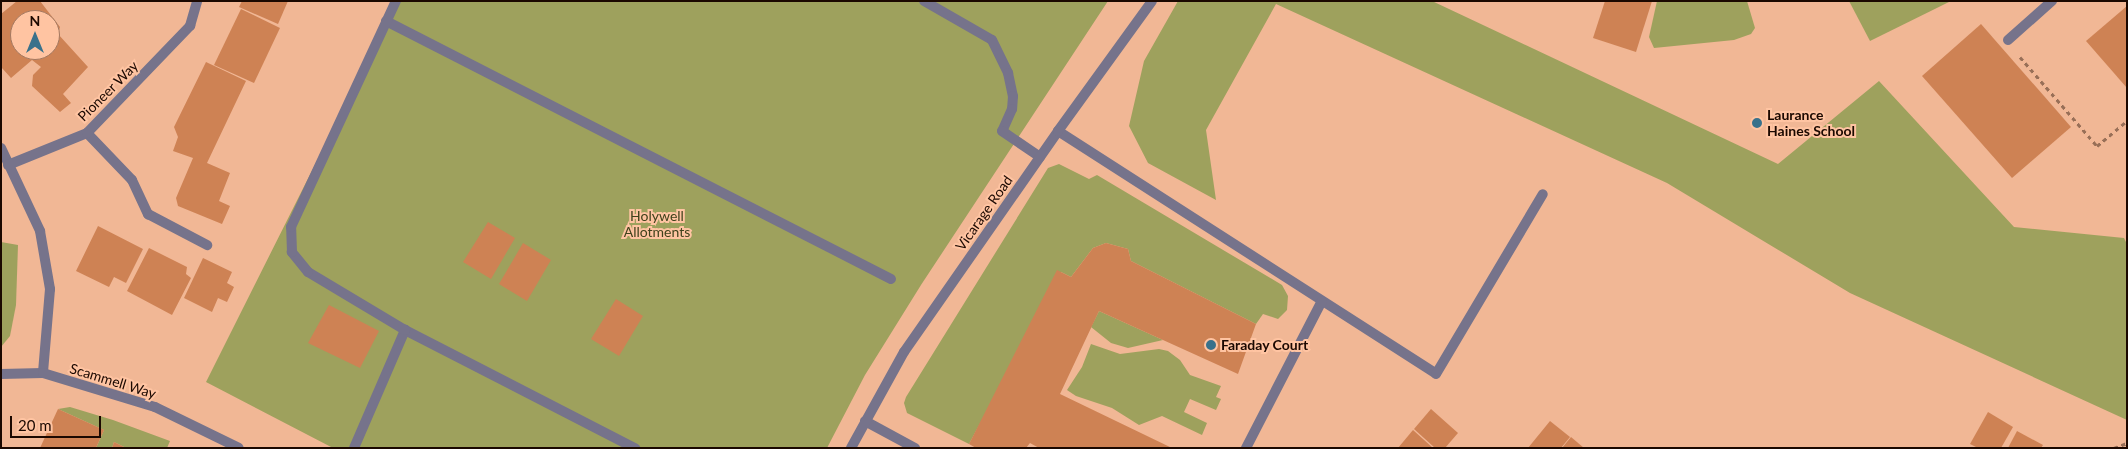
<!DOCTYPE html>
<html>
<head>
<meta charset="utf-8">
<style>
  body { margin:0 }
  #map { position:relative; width:2128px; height:449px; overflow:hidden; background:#f1b795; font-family:Lato,sans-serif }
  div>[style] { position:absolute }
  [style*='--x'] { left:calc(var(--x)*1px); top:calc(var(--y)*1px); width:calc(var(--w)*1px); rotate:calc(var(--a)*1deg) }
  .green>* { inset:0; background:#9ea15d }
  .building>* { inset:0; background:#ce8254 }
  .path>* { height:3px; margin-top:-1.5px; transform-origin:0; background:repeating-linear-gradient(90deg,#986f57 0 4px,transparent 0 8px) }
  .service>* { height:10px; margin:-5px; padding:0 5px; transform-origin:5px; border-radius:5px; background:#76738b }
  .minor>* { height:10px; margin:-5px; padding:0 5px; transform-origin:5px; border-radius:5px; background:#76738b }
  .dots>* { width:14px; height:14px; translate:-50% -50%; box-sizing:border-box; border:2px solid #ffc4a2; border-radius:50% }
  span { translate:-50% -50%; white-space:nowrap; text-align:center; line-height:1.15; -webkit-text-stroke:4px #ffc4a2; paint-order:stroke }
  .street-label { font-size:14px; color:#1b0800 }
  .poi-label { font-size:14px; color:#1b0800; font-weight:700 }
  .left { translate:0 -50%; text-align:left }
  .park-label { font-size:14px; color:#40421c }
  .frame { position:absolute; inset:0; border:2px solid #1b0800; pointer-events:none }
  .north { position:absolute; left:10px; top:10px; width:50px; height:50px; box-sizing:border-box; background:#ffc4a2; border:1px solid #a47961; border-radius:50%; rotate:0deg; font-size:14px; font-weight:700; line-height:20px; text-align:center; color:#1b0800 }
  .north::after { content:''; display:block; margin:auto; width:18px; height:22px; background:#39718b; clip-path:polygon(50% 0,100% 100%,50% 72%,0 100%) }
  .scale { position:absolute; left:10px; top:416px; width:91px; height:22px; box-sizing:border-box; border:2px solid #1b0800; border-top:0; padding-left:6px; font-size:15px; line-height:18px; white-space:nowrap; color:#1b0800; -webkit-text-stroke:4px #ffc4a2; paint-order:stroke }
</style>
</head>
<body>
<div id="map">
  <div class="green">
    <i style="clip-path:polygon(397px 1px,1108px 1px,921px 285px,865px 375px,827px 448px,333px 448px,206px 382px)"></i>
    <i style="clip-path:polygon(1178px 1px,1432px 1px,1778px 164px,1879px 81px,2014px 227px,2124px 238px,2127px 244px,2127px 420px,1850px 293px,1667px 183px,1276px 4px,1206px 130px,1216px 200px,1148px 163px,1129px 126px,1144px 61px)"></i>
    <i style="clip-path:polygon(1657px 1px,1747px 1px,1755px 28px,1751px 34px,1734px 40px,1654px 48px,1649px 37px)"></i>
    <i style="clip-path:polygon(1849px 1px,1951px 1px,1870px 41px)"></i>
    <i style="clip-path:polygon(1059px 164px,1089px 179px,1097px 175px,1282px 285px,1288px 296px,1287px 310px,1278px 319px,1263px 314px,1256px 324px,1131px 261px,1128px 249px,1106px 243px,1093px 248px,1071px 277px,1061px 272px,969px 444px,907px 413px,904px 403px,906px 397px,1048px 168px)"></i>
    <i style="clip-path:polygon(1px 242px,18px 245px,16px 305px,10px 336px,1px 347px)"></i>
    <i style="clip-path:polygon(1099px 311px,1163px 340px,1128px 348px,1111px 343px,1091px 327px)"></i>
    <i style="clip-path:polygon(1091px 344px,1120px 354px,1159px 349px,1168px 351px,1180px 360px,1190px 375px,1221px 386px,1216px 397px,1221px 399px,1216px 410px,1190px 399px,1184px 412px,1207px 423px,1202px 435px,1162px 416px,1139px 425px,1112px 408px,1076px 396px,1067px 390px,1082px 367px)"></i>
    <i style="clip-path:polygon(70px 407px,113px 420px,170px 441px,167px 448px,126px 448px,114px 442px,112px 448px,96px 448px,104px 430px,58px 409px)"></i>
  </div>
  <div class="building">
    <i style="clip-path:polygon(evenodd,17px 1px,40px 1px,60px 27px,58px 34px,88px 67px,63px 94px,71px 103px,60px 112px,32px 86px,33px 75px,41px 67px,32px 60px,11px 78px,1px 67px,1px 14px,17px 1px,20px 20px,50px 20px,50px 50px,20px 50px,20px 20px)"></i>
    <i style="clip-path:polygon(242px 1px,288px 1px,278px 24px,239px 7px)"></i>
    <i style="clip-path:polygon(1605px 1px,1652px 1px,1636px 52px,1593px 38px)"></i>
    <i style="clip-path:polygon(2127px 6px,2127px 88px,2086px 41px)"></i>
    <i style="clip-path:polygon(241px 9px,280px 28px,254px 83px,214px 65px)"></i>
    <i style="clip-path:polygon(1981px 24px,2071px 127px,2012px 178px,1922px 76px)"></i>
    <i style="clip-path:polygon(206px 62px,246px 81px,207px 163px,230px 173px,219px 201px,230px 206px,222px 224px,178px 206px,176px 198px,193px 158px,173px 151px,178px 137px,174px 127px)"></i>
    <i style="clip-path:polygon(488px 222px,515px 238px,491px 279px,463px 262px)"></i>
    <i style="clip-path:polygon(98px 226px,143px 249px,126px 283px,114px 277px,109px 287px,76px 271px)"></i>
    <i style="clip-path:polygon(523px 243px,551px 260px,527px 301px,499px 284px)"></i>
    <i style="clip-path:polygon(1106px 243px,1128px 249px,1131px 261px,1256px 324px,1238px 374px,1099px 311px,1060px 394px,1172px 448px,1039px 448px,1030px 443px,1026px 448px,976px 448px,969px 444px,1057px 270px,1071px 277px,1093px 248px)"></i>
    <i style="clip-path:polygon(149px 248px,187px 267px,186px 274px,191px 278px,172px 315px,127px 291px)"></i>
    <i style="clip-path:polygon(203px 258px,232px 272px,227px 283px,234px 287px,227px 302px,218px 298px,212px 312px,184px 298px)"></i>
    <i style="clip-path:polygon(616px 299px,643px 316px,619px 356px,591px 339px)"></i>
    <i style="clip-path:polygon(329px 305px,379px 331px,360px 368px,308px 343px)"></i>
    <i style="clip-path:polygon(58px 409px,104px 430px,96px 448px,40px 448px)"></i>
    <i style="clip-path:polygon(1431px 409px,1458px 433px,1445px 448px,1435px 448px,1414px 429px)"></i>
    <i style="clip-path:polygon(1988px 412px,2013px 427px,2001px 448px,1978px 448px,1970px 444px)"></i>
    <i style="clip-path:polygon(1550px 421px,1570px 437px,1561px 448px,1528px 448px)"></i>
    <i style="clip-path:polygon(1413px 430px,1433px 448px,1398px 448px)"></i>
    <i style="clip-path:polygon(2017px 431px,2043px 445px,2041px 448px,2008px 448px)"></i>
    <i style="clip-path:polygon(1571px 437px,1584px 448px,1562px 448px)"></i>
    <i style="clip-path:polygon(114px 442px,126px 448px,112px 448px)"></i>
  </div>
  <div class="path">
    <i style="--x:2020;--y:57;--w:118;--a:49.1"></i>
    <i style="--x:2097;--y:146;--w:39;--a:-40"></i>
    <i style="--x:2114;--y:448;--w:14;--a:-21"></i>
  </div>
  <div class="service">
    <i style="--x:924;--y:1;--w:78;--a:29.8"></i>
    <i style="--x:992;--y:40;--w:37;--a:64"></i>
    <i style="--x:1008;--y:73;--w:24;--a:78"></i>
    <i style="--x:1013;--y:96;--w:13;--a:94"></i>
    <i style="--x:1012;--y:109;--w:24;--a:114"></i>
    <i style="--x:1002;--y:131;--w:46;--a:34.4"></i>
    <i style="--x:386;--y:21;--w:567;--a:27.06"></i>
    <i style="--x:2008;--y:40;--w:59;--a:-41.6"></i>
    <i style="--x:1058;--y:131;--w:449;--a:32.7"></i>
    <i style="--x:1436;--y:374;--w:209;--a:-59.3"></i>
    <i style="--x:87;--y:133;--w:65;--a:46.2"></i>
    <i style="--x:132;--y:180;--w:38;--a:65"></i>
    <i style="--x:148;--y:214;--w:67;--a:27.7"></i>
    <i style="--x:405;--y:330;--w:259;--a:27.2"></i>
    <i style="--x:354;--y:448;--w:129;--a:-66.6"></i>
    <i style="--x:405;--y:330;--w:113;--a:-149.1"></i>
    <i style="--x:308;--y:272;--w:26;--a:-129"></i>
    <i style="--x:292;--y:252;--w:25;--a:-92"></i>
    <i style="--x:291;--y:227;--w:249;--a:-65.1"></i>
  </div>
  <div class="minor">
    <i style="--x:1;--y:148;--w:92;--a:64.8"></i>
    <i style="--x:40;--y:231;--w:59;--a:80.2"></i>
    <i style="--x:50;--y:289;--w:84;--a:94.8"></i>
    <i style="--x:8;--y:165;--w:85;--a:-22.1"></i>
    <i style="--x:87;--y:133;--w:149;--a:-46.1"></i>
    <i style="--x:190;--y:26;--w:26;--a:-74"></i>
    <i style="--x:1;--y:374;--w:42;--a:-1.4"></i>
    <i style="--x:43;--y:373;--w:117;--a:16.9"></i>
    <i style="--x:155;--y:407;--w:93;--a:26"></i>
    <i style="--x:865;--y:421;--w:57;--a:28.4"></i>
    <i style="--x:851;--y:448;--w:110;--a:-61.1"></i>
    <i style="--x:904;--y:352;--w:269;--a:-55.1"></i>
    <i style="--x:1058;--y:131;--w:160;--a:-54.1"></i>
    <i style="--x:1246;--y:448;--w:165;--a:-62.7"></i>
  </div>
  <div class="dots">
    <i style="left:1757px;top:123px;background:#39718b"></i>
    <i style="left:1211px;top:345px;background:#39718b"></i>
  </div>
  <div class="street-label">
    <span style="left:108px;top:91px;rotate:-45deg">Pioneer Way</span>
    <span style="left:984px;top:213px;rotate:-55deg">Vicarage Road</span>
    <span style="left:113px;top:381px;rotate:17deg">Scammell Way</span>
  </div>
  <div class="poi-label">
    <span class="left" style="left:1767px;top:123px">Laurance<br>Haines School</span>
    <span class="left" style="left:1221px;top:345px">Faraday Court</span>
  </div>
  <div class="park-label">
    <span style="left:657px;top:224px">Holywell<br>Allotments</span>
  </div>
  <div class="frame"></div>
  <div class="north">N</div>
  <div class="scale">20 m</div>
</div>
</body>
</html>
